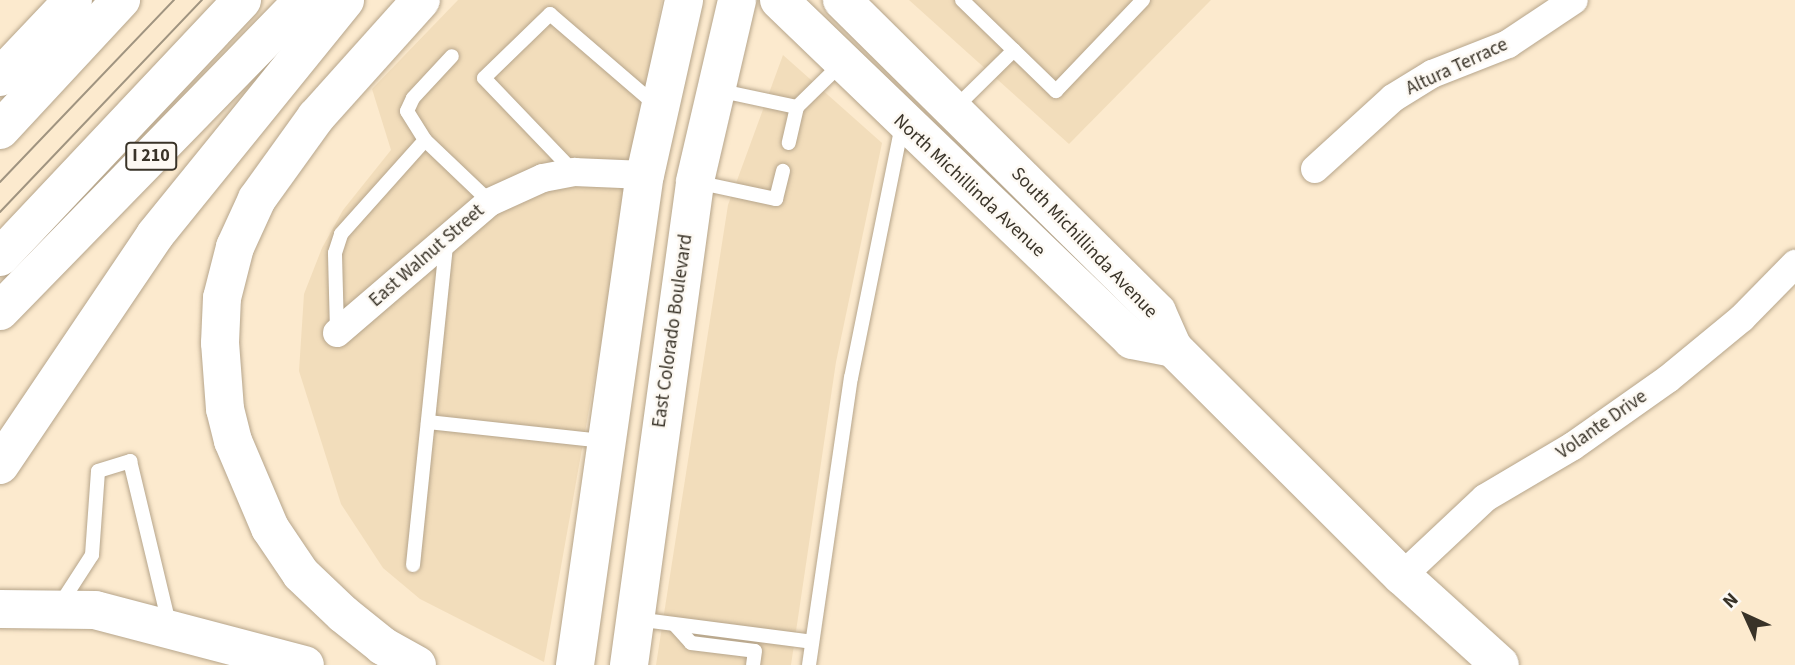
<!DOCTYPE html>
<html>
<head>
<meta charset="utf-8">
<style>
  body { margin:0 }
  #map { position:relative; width:1795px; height:665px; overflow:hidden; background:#fceace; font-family:"Source Sans 3",sans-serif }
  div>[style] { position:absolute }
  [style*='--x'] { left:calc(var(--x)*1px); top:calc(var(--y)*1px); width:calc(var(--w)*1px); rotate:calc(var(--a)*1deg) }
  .built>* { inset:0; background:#f2ddbb }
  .roads { filter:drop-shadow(0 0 2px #b6a58b) drop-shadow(0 0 2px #b6a58b) }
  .service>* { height:14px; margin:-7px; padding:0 7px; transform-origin:7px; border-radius:7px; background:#fff }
  .minor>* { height:28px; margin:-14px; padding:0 14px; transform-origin:14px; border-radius:14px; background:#fff }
  .secondary>* { height:38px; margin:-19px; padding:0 19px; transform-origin:19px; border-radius:19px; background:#fff }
  .primary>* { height:38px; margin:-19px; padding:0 19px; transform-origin:19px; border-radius:19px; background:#fff }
  .motorway>* { height:38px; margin:-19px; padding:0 19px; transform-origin:19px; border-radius:19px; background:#fff }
  .tram>* { height:2px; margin:-1px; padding:0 1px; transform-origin:1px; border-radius:1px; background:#a09480 }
  span { translate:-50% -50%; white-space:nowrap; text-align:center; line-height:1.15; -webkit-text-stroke:5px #fdf9f3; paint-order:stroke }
  .shield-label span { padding:2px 5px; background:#fdf9f3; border:2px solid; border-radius:5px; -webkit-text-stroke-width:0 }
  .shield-label { font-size:18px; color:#393328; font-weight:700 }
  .street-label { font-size:19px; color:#393328 }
  .north { position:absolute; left:1711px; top:581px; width:70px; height:70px; -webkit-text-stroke:5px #fdf9f3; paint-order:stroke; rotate:315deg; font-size:19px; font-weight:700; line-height:28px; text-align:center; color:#393328 }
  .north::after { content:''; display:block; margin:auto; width:24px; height:32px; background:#393328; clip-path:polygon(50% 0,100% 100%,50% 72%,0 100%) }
</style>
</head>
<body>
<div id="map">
  <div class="built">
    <i style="clip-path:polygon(458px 0,662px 0,544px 662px,420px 599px,383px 568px,341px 504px,299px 371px,304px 294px,322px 248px,343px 210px,391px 150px,372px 89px)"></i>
    <i style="clip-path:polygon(909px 0,1211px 0,1069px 144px)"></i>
    <i style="clip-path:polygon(783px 55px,882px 143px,836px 362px,791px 665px,656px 665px,728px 205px)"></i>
  </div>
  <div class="roads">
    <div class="service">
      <i style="--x:962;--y:0;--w:131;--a:44.1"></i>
      <i style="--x:1056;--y:91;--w:126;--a:-46.3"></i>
      <i style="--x:717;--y:90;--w:82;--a:12"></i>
      <i style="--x:797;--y:107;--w:37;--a:103"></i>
      <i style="--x:797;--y:107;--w:63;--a:-44.4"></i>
      <i style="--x:954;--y:109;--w:84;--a:-44.5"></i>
      <i style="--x:425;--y:140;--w:90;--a:43.6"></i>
      <i style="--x:574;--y:172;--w:130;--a:-133.8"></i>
      <i style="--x:484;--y:78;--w:92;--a:-44.1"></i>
      <i style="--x:550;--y:14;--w:141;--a:40.7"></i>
      <i style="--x:696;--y:182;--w:82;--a:12"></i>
      <i style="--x:776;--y:199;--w:29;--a:-76"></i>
      <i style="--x:337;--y:331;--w:78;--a:-91.5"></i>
      <i style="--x:335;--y:253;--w:20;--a:-72"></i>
      <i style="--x:341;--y:234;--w:126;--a:-48.2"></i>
      <i style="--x:425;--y:140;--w:34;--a:-122"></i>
      <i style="--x:407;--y:111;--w:14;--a:-65"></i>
      <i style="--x:413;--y:98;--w:57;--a:-47.1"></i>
      <i style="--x:428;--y:422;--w:177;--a:6.2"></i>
      <i style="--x:413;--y:565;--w:324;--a:-84.1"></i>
      <i style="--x:59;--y:606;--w:61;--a:-57.1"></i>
      <i style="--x:92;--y:555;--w:84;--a:-85.9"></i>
      <i style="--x:98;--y:471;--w:34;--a:-17"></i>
      <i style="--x:130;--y:461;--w:168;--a:76.5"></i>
      <i style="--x:636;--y:619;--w:177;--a:7.4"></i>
      <i style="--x:675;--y:625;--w:24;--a:48"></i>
      <i style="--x:691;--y:643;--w:64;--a:7.1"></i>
      <i style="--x:755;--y:651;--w:14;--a:98"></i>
      <i style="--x:809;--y:665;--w:290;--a:-81.7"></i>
      <i style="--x:851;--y:378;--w:258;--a:-78.6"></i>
    </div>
    <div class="minor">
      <i style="--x:1315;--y:169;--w:105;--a:-42.3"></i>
      <i style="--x:1393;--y:98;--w:46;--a:-31.6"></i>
      <i style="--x:1432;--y:74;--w:82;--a:-21.5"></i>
      <i style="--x:1508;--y:44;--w:79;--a:-33.7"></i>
      <i style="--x:337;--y:333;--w:201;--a:-40.6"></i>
      <i style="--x:490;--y:202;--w:58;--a:-24.4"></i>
      <i style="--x:543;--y:178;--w:32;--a:-11"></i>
      <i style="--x:574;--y:172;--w:71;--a:2.4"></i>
      <i style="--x:1402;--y:576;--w:114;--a:-43.2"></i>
      <i style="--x:1485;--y:498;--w:102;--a:-30.6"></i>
      <i style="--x:1573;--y:446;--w:116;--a:-35.2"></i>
      <i style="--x:1668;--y:379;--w:96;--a:-39.5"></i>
      <i style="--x:1742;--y:318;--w:76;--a:-45.5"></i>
    </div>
    <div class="secondary">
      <i style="--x:779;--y:0;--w:490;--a:43.9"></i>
      <i style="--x:1132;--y:340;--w:42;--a:11"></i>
      <i style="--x:842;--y:0;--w:443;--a:44.7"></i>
      <i style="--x:1157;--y:312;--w:39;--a:66"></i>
      <i style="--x:1173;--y:348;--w:323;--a:44.9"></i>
      <i style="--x:1402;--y:576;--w:132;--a:42.2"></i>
    </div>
    <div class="primary">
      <i style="--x:575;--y:665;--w:495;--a:-81.9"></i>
      <i style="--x:645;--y:175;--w:179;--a:-77.4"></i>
      <i style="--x:629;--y:665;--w:488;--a:-82.2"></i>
      <i style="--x:695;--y:181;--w:186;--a:-76.9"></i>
    </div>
    <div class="motorway">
      <i style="--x:0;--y:77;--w:106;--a:-46.5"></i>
      <i style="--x:0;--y:130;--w:178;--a:-47.1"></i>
      <i style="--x:0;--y:257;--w:353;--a:-46.7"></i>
      <i style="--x:0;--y:311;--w:434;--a:-45.7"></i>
      <i style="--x:0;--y:465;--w:277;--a:-56"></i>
      <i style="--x:155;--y:235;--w:302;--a:-51"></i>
      <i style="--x:0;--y:609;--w:95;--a:0.6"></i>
      <i style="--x:95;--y:610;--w:217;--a:14.7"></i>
      <i style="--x:417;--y:665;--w:39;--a:-151"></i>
      <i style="--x:383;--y:646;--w:51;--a:-141.3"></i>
      <i style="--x:343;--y:614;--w:58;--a:-136.4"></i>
      <i style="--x:301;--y:574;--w:55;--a:-124"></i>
      <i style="--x:270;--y:528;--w:95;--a:-113"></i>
      <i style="--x:233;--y:441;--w:33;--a:-104"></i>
      <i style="--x:225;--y:409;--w:66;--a:-94.3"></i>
      <i style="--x:220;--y:343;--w:45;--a:-87.5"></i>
      <i style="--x:222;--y:298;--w:53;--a:-75.7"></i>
      <i style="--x:235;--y:247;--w:53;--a:-65.4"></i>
      <i style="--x:257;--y:199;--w:101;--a:-54.3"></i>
      <i style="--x:316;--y:117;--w:157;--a:-48.1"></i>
    </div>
  </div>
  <div class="tram">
    <i style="--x:0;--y:182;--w:252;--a:-46.3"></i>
    <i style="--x:0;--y:212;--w:293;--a:-46.4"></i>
  </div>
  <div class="shield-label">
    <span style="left:151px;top:156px">I 210</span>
  </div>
  <div class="street-label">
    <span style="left:1457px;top:67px;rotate:-25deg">Altura Terrace</span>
    <span style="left:969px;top:186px;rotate:43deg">North Michillinda Avenue</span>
    <span style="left:1084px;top:243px;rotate:46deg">South Michillinda Avenue</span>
    <span style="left:427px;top:256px;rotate:-41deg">East Walnut Street</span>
    <span style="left:673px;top:331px;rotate:-82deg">East Colorado Boulevard</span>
    <span style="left:1602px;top:425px;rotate:-35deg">Volante Drive</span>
  </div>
  <div class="north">N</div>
</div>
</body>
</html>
